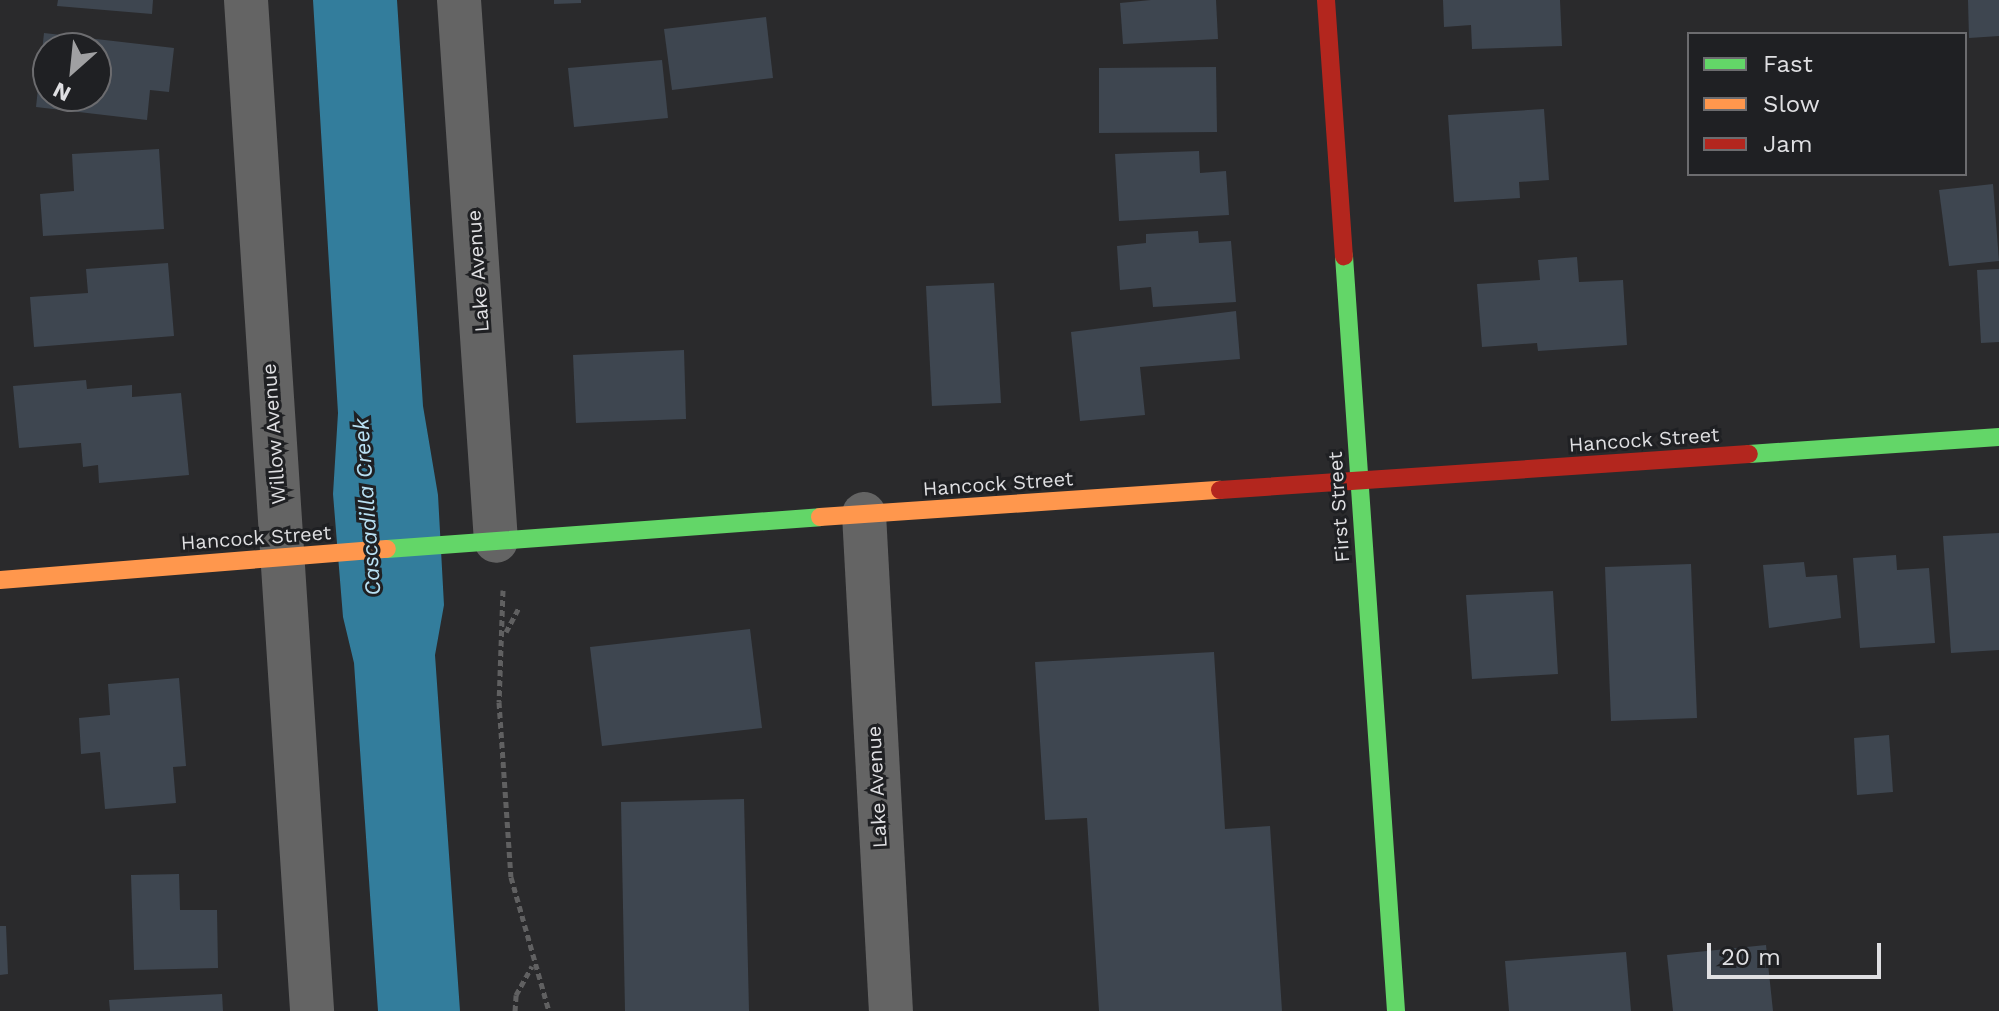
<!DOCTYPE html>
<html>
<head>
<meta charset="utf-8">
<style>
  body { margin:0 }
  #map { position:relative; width:1999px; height:1011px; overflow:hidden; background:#2a2a2c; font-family:"Work Sans",sans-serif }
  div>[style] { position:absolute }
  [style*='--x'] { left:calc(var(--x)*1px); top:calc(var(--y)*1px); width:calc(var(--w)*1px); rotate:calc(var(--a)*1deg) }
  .water>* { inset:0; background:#337d9c }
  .building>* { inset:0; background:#3e4650 }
  .path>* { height:5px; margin-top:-2.5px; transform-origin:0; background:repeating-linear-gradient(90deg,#606061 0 6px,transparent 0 10px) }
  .street>* { height:44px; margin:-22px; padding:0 22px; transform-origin:22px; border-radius:22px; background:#646464 }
  .fast>* { height:18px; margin:-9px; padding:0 9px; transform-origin:9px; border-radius:9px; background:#63d668 }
  .slow>* { height:18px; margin:-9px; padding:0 9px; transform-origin:9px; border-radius:9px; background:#ff974d }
  .jam>* { height:18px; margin:-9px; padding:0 9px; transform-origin:9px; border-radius:9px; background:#b3261e }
  span { translate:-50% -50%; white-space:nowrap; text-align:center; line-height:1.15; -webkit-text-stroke:6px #1f2023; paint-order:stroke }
  .street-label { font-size:20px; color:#dfdfe2 }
  .water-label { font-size:22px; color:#b9e1f4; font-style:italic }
  .legend { position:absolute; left:1687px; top:32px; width:280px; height:144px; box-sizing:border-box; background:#1f2023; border:2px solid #6c6c6f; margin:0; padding:10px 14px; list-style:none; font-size:24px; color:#dfdfe2 }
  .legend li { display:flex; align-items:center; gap:16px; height:40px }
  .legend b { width:40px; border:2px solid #6c6c6f }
  .north { position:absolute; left:32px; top:32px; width:80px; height:80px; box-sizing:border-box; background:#1f2023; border:2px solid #6c6c6f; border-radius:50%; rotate:207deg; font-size:22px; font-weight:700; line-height:32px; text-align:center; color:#dfdfe2 }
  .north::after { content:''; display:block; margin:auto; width:28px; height:36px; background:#a0a0a2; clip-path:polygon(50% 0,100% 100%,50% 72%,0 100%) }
  .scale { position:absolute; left:1707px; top:943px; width:174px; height:36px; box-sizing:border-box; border:4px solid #dfdfe2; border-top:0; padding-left:10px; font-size:24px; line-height:28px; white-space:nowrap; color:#dfdfe2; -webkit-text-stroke:6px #1f2023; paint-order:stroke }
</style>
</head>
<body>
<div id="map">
  <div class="water">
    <i style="clip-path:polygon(313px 0,397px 0,423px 406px,438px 495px,444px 605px,435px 655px,460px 1011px,378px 1011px,354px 663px,343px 617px,333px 494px,338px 413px)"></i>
  </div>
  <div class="building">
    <i style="clip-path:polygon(58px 0,153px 0,152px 14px,57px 6px)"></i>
    <i style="clip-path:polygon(554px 0,581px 0,581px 3px,554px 4px)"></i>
    <i style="clip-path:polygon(1151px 0,1216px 0,1218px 39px,1123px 44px,1120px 3px)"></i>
    <i style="clip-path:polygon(1443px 0,1560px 0,1562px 46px,1472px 49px,1471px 25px,1444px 27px)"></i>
    <i style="clip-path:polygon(1968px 0,1999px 0,1999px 36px,1969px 38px)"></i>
    <i style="clip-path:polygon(766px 17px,773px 78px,672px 90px,664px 29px)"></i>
    <i style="clip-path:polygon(evenodd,44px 33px,174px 48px,169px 92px,150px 90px,147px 120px,36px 107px,44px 33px,48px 48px,96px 48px,96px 96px,48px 96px,48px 48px)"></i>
    <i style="clip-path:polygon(662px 60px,668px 118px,574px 127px,568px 68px)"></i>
    <i style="clip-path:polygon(1216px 67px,1217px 132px,1099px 133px,1099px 68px)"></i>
    <i style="clip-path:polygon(1544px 109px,1549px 180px,1519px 182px,1520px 198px,1454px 202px,1448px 115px)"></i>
    <i style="clip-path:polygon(159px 149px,164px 229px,43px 236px,40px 194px,74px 191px,72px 154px)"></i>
    <i style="clip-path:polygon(1199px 151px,1200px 173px,1226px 171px,1229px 215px,1119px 221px,1115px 154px)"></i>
    <i style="clip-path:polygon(1993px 184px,1999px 261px,1949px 266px,1939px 190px)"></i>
    <i style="clip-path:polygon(1198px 231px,1199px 243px,1231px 241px,1236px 302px,1153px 307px,1151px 287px,1120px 290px,1117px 246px,1146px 243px,1146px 234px)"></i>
    <i style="clip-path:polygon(1577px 257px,1579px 282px,1623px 280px,1627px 345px,1538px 351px,1537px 343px,1482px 347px,1477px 284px,1540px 280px,1538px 260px)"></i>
    <i style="clip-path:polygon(168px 263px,174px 336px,34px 347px,30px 297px,88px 293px,86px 269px)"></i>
    <i style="clip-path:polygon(1999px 269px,1999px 342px,1981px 343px,1977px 270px)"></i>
    <i style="clip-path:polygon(994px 283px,1001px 403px,932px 406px,926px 286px)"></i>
    <i style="clip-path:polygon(1236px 311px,1240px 359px,1140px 367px,1145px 415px,1080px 421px,1071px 332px)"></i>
    <i style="clip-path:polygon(684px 350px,686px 419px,576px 423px,573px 355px)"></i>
    <i style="clip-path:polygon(86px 380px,87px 389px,132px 385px,132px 397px,181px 393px,189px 475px,99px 483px,98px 465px,83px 467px,81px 443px,19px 448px,13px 386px)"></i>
    <i style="clip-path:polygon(1999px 533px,1999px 650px,1951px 653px,1943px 536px)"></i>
    <i style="clip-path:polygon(1896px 555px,1897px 570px,1929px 568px,1935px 643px,1860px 648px,1853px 558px)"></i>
    <i style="clip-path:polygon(1804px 562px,1806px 577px,1837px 575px,1841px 618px,1769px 628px,1763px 565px)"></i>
    <i style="clip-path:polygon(1691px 564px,1697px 718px,1611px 721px,1605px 567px)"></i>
    <i style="clip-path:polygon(1553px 591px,1558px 674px,1472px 679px,1466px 595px)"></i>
    <i style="clip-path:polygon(750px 629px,762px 728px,602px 746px,590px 647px)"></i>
    <i style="clip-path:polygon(1214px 652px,1225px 829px,1270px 826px,1282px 1011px,1099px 1011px,1087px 818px,1045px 820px,1035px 662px)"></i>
    <i style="clip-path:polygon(179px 678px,186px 766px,173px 767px,176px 803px,105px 809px,100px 752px,81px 754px,79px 718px,110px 715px,108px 684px)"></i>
    <i style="clip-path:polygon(1889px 735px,1893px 792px,1857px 795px,1854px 738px)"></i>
    <i style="clip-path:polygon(744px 799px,749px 1011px,625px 1011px,621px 802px)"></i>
    <i style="clip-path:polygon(179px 874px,180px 910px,217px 910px,218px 968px,134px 970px,131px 875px)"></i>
    <i style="clip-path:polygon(0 926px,6px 926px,8px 974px,0 975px)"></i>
    <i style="clip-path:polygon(1766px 945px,1773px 1011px,1673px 1011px,1667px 955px)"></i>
    <i style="clip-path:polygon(1626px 952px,1631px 1011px,1509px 1011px,1505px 961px)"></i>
    <i style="clip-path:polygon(222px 994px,223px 1011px,110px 1011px,109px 1000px)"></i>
  </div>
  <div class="path">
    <i style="--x:503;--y:590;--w:112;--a:92"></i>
    <i style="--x:499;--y:702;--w:175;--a:86.1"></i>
    <i style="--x:511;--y:877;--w:139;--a:74.2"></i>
    <i style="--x:506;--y:632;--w:27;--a:-62"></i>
    <i style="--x:515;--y:1011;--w:16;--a:-86"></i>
    <i style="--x:516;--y:995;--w:33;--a:-61"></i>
  </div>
  <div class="street">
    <i style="--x:246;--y:0;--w:1013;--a:86.26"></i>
    <i style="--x:459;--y:0;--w:542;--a:86.09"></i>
    <i style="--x:864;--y:514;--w:498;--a:86.9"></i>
  </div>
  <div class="fast">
    <i style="--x:1344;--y:256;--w:757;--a:86.06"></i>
    <i style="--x:1749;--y:454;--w:251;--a:-3.9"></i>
    <i style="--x:387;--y:549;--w:434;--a:-4.2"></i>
  </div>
  <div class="slow">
    <i style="--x:820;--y:517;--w:401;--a:-3.9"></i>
    <i style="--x:0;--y:580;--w:388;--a:-4.6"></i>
  </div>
  <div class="jam">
    <i style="--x:1326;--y:0;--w:257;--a:86"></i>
    <i style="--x:1220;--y:490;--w:530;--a:-3.89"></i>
  </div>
  <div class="street-label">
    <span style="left:478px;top:271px;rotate:-94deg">Lake Avenue</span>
    <span style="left:274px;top:434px;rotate:-94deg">Willow Avenue</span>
    <span style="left:1644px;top:440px;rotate:-4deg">Hancock Street</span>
    <span style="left:998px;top:484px;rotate:-4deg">Hancock Street</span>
    <span style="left:1339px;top:507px;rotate:-94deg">First Street</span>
    <span style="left:256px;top:538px;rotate:-4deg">Hancock Street</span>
    <span style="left:877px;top:787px;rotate:-93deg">Lake Avenue</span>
  </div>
  <div class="water-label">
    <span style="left:367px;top:507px;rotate:-94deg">Cascadilla Creek</span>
  </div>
  <ul class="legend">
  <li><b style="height:10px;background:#63d668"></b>Fast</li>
  <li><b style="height:10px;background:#ff974d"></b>Slow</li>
  <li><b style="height:10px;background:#b3261e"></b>Jam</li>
  </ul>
  <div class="north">N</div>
  <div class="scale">20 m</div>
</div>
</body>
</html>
